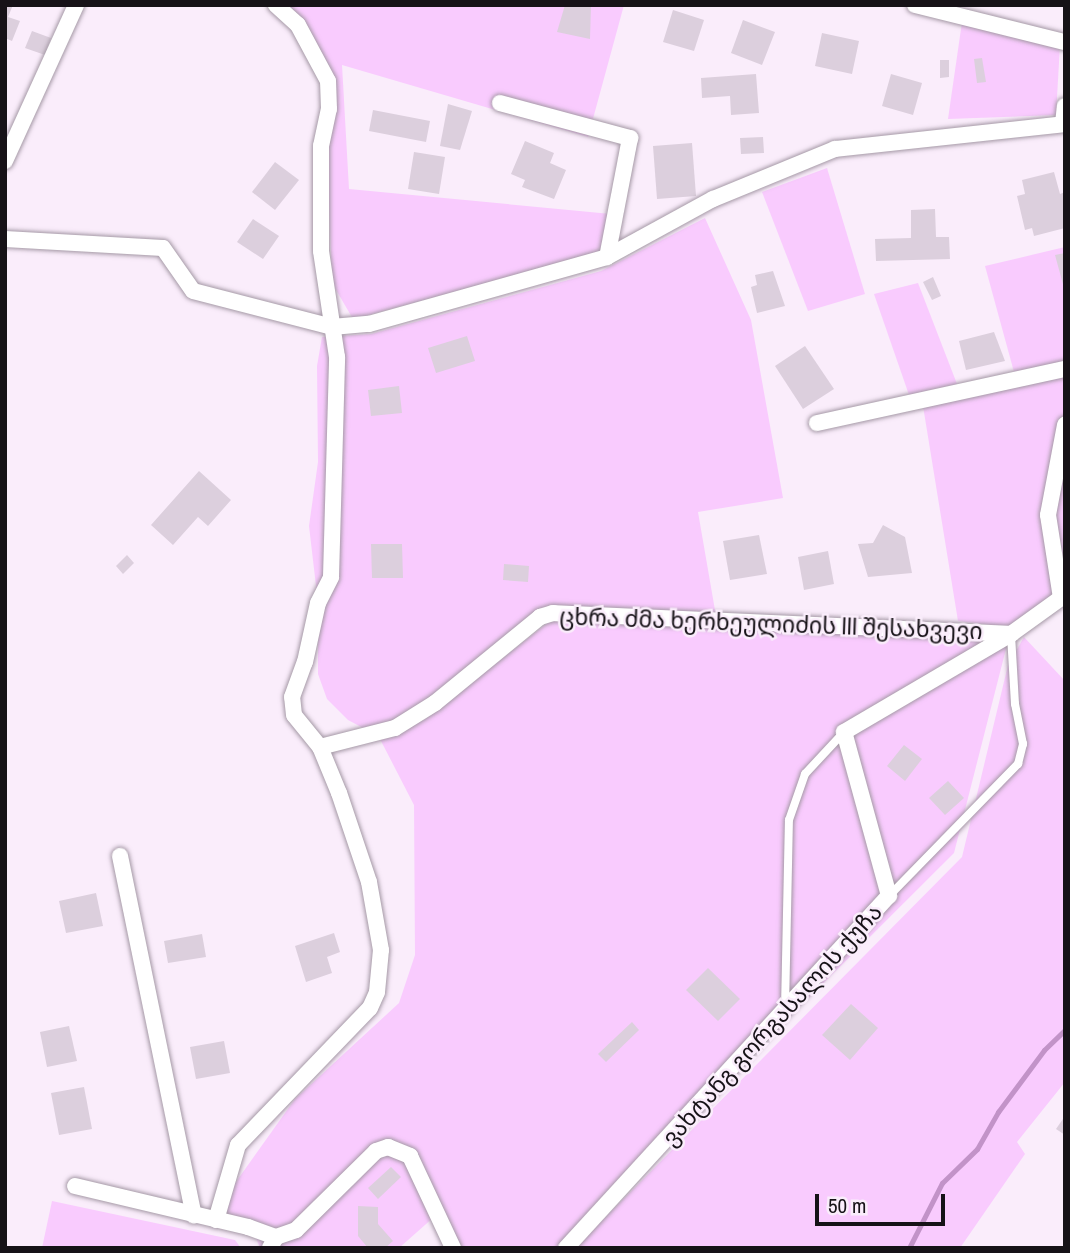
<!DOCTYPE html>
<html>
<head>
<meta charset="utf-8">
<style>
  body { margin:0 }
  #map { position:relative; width:1070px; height:1253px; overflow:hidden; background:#faedfb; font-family:"Archivo Narrow","Noto Sans Georgian",sans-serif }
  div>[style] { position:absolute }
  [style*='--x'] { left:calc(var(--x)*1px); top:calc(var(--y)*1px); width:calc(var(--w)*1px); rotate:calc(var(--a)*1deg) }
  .green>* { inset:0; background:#f9cbfe }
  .stream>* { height:5px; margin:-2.5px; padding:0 2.5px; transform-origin:2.5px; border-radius:2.5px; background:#c293c8 }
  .building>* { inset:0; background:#dccfdd }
  .roads { filter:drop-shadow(0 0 2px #a599a6) drop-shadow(0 0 2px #a599a6) }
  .service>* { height:8px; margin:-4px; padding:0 4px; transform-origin:4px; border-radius:4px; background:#fff }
  .minor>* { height:16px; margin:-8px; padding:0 8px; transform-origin:8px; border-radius:8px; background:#fff }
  span { translate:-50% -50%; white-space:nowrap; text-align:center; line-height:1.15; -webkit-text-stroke:5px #faedfb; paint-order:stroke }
  .street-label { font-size:23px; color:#161217 }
  .frame { position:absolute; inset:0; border:7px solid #161217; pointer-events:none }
  .scale { position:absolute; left:815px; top:1194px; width:130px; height:32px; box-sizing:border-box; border:4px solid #161217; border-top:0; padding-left:9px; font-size:21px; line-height:24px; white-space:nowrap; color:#161217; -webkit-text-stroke:5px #faedfb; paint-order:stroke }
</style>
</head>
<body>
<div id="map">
  <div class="green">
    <i style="clip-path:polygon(284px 5px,624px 5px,588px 137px,342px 65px,349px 189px,611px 214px,604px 252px,353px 319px,332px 283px,327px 149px,335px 106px)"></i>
    <i style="clip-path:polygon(962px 22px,1060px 45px,1056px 115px,948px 119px)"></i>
    <i style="clip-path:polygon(827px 168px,865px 294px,808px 311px,762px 192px)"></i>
    <i style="clip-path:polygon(705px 218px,751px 320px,783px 498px,698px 512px,716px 616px,551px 608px,394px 723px,367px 730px,348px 720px,327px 699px,318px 674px,318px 603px,309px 526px,318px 462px,317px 366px,322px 337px,371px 334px,601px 271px)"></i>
    <i style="clip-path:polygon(1065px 247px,1065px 363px,1014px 372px,985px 266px)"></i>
    <i style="clip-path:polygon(918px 283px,957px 384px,909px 395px,874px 294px)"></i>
    <i style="clip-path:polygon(1065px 375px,1065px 413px,1043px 514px,1055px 595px,1010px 627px,958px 621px,923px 406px)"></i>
    <i style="clip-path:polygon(1065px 450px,1065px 564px,1054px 516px)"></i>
    <i style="clip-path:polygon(554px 618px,1009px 637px,954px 853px,558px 1248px,460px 1248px,434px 1217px,399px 1248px,260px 1248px,253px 1231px,211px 1217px,295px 1099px,399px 1003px,415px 955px,414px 805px,380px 739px,424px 720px)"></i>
    <i style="clip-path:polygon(1024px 637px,1065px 681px,1065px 1082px,1017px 1142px,1025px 1154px,960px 1248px,575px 1248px,962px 857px,1008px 665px)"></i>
    <i style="clip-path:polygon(52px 1201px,235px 1240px,241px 1248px,42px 1248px)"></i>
  </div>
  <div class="stream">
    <i style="--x:909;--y:1248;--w:73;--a:-63.1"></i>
    <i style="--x:942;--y:1183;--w:49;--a:-44.2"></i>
    <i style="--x:977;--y:1149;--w:43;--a:-60.4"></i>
    <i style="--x:998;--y:1112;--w:77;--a:-53.4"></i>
    <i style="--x:1044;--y:1050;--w:29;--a:-44"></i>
  </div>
  <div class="building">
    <i style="clip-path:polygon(5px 5px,13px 5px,8px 17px,20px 21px,12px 41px,5px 38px)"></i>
    <i style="clip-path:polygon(565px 5px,591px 5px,590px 39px,557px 32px)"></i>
    <i style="clip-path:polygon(673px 10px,704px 20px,694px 51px,663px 42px)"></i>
    <i style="clip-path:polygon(743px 20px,775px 32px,762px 65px,731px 53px)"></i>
    <i style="clip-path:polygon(32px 31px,51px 38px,45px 55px,25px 48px)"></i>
    <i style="clip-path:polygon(822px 33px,859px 41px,852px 74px,815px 66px)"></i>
    <i style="clip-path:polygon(982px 58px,986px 82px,977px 83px,974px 59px)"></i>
    <i style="clip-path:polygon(940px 60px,949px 60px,949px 77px,940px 78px)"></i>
    <i style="clip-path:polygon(756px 74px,759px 113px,731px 115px,730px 96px,702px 98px,701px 78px)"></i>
    <i style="clip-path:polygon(891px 74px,922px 83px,913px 115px,882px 106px)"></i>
    <i style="clip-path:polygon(448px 104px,472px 111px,460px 150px,440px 146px)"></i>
    <i style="clip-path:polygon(373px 110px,430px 121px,426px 142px,369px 131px)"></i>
    <i style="clip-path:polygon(763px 137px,764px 153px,741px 154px,740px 138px)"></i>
    <i style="clip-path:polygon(525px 141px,554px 153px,550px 163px,566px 170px,554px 199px,522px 187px,525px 180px,511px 174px)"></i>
    <i style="clip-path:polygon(692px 143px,696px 196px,657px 199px,653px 146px)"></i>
    <i style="clip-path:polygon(414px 152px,445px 157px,439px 194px,408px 189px)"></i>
    <i style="clip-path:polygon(275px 162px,299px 180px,275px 210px,252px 192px)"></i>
    <i style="clip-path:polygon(1054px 172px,1060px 194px,1065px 192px,1065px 228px,1034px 236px,1032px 228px,1025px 230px,1017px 196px,1025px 194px,1022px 180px)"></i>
    <i style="clip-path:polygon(935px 209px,936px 237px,949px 237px,950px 259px,876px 261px,875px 239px,911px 238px,911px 210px)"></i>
    <i style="clip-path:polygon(253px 219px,279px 236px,263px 259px,237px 242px)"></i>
    <i style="clip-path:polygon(1065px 253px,1065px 288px,1064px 288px,1055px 255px)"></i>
    <i style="clip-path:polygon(773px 271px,785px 306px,757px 313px,751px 287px,757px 285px,755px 275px)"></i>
    <i style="clip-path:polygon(933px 277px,941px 296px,932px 300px,923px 282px)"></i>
    <i style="clip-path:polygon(994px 332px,1005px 361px,966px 370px,959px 341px)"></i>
    <i style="clip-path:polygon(467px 336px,475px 361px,436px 373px,428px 348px)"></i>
    <i style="clip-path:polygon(805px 346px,834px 389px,803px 409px,775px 366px)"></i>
    <i style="clip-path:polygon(399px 386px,402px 413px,371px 416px,368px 390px)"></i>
    <i style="clip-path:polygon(199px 471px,231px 500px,208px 526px,198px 517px,173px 545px,151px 525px)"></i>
    <i style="clip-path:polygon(883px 525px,905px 537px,912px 573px,868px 577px,858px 544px,873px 543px)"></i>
    <i style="clip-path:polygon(759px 535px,767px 574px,730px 580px,723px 541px)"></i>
    <i style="clip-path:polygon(371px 544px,402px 544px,403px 578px,372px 578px)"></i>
    <i style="clip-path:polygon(828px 551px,834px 584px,804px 590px,798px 557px)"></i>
    <i style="clip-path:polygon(127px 555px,134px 563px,123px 574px,116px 566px)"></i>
    <i style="clip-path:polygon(504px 564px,529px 566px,528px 582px,503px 580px)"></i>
    <i style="clip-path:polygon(904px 745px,922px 759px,905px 781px,887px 766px)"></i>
    <i style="clip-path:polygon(948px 781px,964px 798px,945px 815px,929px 798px)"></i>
    <i style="clip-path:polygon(96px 893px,103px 926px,66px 933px,59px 901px)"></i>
    <i style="clip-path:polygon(334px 933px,340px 952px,327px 957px,332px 973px,306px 982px,295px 946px)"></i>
    <i style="clip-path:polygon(202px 934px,206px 957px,168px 963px,164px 941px)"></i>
    <i style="clip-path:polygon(708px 968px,740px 999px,718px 1021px,686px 990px)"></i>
    <i style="clip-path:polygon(851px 1004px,878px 1028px,850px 1060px,822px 1035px)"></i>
    <i style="clip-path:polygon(632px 1022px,639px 1030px,606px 1062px,598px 1054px)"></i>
    <i style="clip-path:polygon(69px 1026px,77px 1061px,47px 1067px,40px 1032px)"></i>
    <i style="clip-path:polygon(224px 1041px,230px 1073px,196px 1079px,190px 1047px)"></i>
    <i style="clip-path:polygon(84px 1087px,92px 1129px,59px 1135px,51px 1093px)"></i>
    <i style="clip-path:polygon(1065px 1116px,1065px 1135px,1056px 1129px)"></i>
    <i style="clip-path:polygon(391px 1167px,401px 1177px,378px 1199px,368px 1188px)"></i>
    <i style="clip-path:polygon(358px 1206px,378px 1207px,378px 1224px,393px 1241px,385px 1248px,368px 1248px,358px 1236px)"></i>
  </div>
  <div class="roads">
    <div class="service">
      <i style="--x:889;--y:896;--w:185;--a:-45.7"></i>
      <i style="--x:1018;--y:764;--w:21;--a:-76"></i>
      <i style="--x:1023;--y:744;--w:41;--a:-101.3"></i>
      <i style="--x:1015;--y:704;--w:69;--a:-93.3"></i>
      <i style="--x:785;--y:1008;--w:188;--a:-88.8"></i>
      <i style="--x:789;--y:820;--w:49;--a:-70.8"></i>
      <i style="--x:805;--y:774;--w:57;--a:-47.1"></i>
    </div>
    <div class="minor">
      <i style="--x:915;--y:5;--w:154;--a:13.9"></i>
      <i style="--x:500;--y:103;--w:135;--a:15.1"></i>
      <i style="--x:630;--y:138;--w:121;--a:100.9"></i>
      <i style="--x:1063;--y:124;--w:18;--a:-84"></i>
      <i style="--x:5;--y:161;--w:171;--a:-65.5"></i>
      <i style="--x:5;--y:239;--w:158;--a:3.3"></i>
      <i style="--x:163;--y:248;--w:52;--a:55.1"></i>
      <i style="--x:193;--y:291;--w:144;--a:14.5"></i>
      <i style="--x:332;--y:327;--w:37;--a:-5"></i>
      <i style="--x:369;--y:324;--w:247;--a:-15.7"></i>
      <i style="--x:607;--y:257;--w:121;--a:-28.7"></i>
      <i style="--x:713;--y:199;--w:132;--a:-22.3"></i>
      <i style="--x:835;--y:149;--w:231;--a:-6.2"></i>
      <i style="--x:817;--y:423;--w:254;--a:-12.3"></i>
      <i style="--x:320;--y:747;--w:77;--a:-14.2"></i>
      <i style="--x:395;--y:728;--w:47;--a:-32"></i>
      <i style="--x:435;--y:703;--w:136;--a:-39.3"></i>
      <i style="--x:540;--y:617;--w:14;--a:-17"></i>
      <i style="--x:553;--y:613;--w:458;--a:2.6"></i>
      <i style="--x:120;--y:856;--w:367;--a:78.4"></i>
      <i style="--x:75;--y:1186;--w:178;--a:13.3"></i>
      <i style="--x:248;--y:1227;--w:30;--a:20"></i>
      <i style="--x:276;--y:1237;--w:13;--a:119"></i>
      <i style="--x:216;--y:1220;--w:78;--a:-73.7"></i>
      <i style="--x:238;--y:1145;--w:190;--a:-46.1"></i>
      <i style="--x:370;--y:1008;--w:17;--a:-66"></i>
      <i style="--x:377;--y:992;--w:42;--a:-84.6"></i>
      <i style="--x:381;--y:950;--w:69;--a:-100"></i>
      <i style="--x:369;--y:882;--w:94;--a:-108.6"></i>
      <i style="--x:339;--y:793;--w:50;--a:-112.4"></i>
      <i style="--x:320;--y:747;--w:41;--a:-129.1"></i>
      <i style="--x:294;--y:715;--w:18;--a:-96"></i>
      <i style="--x:292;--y:697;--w:37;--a:-70"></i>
      <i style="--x:305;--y:662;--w:60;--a:-77.6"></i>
      <i style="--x:318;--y:603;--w:29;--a:-63"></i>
      <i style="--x:331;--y:577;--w:220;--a:-88.4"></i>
      <i style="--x:337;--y:357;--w:107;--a:-98.6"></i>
      <i style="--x:321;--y:251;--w:105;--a:-90"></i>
      <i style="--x:321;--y:146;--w:38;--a:-78"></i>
      <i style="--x:329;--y:109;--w:28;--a:-92"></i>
      <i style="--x:328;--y:81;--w:64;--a:-118.2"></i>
      <i style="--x:298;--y:25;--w:30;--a:-138"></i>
      <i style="--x:276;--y:1237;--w:21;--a:-19"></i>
      <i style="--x:296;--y:1230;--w:112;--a:-44.6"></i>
      <i style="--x:376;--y:1151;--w:13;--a:-18"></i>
      <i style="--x:388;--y:1147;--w:24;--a:22"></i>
      <i style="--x:410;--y:1156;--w:102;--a:64.9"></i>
      <i style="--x:566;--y:1248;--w:478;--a:-47.5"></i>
      <i style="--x:889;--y:896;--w:170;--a:-105.3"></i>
      <i style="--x:844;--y:732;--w:194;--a:-30.4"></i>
      <i style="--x:1011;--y:634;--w:62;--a:-35.8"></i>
      <i style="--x:1061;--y:598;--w:84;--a:-98.9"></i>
      <i style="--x:1048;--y:515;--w:92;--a:-79.3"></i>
    </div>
  </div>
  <div class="street-label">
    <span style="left:771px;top:624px;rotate:2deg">ცხრა ძმა ხერხეულიძის III შესახვევი</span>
    <span style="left:772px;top:1025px;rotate:-48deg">ვახტანგ გორგასალის ქუჩა</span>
  </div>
  <div class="frame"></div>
  <div class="scale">50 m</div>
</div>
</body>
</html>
